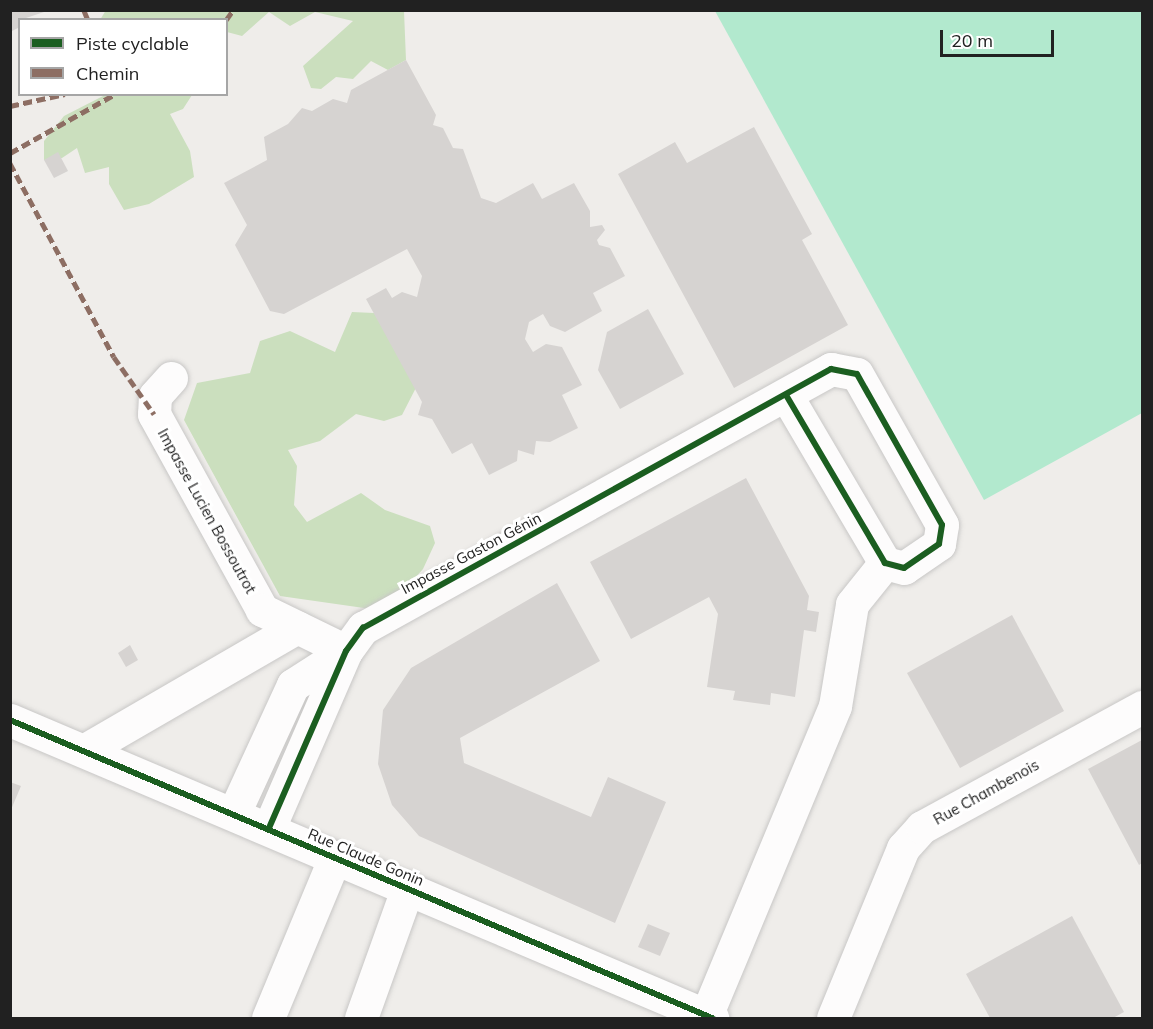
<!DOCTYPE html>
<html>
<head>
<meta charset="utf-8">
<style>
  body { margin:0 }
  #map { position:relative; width:1153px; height:1029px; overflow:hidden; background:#efedea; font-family:Mulish,sans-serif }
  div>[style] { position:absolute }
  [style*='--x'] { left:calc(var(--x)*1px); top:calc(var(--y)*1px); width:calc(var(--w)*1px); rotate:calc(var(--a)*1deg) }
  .forest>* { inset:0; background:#cbdfbe }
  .pitch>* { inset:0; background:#b2e9ce }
  .building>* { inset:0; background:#d6d3d1 }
  .roads { filter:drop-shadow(0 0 2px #c8c7c6) drop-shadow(0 0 2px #c8c7c6) }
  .minor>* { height:33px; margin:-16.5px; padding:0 16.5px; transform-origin:16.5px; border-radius:16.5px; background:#fdfcfc }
  .quiet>* { height:4.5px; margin-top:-2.25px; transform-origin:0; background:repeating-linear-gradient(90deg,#8d6e63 0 9px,transparent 0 13.5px) }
  .cycleway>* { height:6px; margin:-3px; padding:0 3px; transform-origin:3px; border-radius:3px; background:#1b5e20 }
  span { translate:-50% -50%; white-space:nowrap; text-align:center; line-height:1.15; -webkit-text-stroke:6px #fff; paint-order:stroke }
  .street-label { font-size:15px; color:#212121 }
  .frame { position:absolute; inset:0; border:12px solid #212121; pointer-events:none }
  .legend { position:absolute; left:18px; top:18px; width:210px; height:78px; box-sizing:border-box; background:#fff; border:2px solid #a6a6a6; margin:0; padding:8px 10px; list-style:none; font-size:18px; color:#212121 }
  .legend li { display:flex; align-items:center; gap:12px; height:30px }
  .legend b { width:30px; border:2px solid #a6a6a6 }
  .scale { position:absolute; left:940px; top:30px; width:114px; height:27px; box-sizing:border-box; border:3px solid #212121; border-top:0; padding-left:8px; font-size:18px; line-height:21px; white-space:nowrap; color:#212121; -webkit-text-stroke:4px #fff; paint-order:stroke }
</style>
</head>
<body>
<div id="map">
  <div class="forest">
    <i style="clip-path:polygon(106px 10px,404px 11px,406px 60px,388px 70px,371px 61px,353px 79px,336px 77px,321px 89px,311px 88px,303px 66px,353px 21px,315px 12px,290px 26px,269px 12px,242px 36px,227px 32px,226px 20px,100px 20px)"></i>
    <i style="clip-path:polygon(105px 95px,192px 95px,183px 109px,170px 114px,190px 151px,194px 177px,149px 204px,124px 210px,109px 184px,109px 167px,85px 173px,77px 148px,62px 158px,44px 160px,44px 141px,64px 116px)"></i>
    <i style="clip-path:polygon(352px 312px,374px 313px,423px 374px,402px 415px,384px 421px,356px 414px,320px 441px,288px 450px,297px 466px,294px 505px,307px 522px,361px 493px,385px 510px,430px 526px,435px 543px,423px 569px,407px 587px,371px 609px,280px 596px,184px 420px,197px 383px,250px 373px,260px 341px,290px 331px,335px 352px)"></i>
  </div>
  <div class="pitch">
    <i style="clip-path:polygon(715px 11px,1142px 11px,1142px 413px,984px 500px)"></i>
  </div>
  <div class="building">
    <i style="clip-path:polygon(10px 10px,50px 10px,20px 20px,20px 27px,10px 32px)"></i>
    <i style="clip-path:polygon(406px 60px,436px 115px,433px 125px,443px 128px,453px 148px,463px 149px,481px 198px,496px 203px,533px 183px,542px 199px,574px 183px,590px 211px,590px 227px,602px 225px,605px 230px,597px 240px,599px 245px,610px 248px,625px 276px,593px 293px,602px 311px,565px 332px,550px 326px,543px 314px,529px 322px,525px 339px,533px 352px,546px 344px,562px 347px,582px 385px,562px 395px,578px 428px,550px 442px,536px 441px,534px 455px,518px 450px,517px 461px,489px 475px,472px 443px,452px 454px,432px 419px,418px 415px,422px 402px,366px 299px,386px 288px,392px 298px,402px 292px,417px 297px,422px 276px,407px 249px,284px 314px,270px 311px,235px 245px,247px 225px,224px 183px,267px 160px,264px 137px,288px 124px,302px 108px,312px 111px,333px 99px,347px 103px,351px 90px)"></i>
    <i style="clip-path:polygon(754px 127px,812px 234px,802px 240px,848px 325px,734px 388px,618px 174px,675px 142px,687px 163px)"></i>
    <i style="clip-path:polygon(58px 152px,68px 171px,54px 178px,44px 160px)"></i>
    <i style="clip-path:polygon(648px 309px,684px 374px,620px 409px,598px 370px,607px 332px)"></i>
    <i style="clip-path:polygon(746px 478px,809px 596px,807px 610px,819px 612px,816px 632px,804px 630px,795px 697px,771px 693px,770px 705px,733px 700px,735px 691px,707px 687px,718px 614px,709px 597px,631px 639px,590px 562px)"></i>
    <i style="clip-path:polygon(557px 583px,600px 661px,460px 738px,464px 763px,591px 817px,608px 777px,666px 802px,615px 923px,419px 836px,392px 805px,378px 764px,383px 710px,411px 668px)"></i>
    <i style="clip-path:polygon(1012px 615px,1064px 711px,960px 768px,907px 673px)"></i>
    <i style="clip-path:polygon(130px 645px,138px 660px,126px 667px,118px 653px)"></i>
    <i style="clip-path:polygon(1142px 740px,1142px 863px,1139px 865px,1088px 769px)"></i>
    <i style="clip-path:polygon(10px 782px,21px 786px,10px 812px)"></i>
    <i style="clip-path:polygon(1072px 916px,1124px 1012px,1113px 1018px,990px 1018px,966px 974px)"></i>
    <i style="clip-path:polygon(648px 924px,670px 933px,660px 956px,638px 947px)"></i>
  </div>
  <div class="roads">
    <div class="minor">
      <i style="--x:171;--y:378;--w:24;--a:132"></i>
      <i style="--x:155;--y:396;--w:18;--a:93"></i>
      <i style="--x:154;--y:414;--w:224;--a:61.1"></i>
      <i style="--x:262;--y:610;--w:93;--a:26"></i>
      <i style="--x:10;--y:720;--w:763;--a:23"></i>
      <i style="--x:85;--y:750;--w:245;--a:-30.1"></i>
      <i style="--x:234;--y:813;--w:141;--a:-65.3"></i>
      <i style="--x:293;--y:685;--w:63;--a:-32.7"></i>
      <i style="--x:269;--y:828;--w:193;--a:-66.5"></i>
      <i style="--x:346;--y:651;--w:29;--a:-54"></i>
      <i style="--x:363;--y:628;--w:535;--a:-28.96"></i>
      <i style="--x:831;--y:369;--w:26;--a:11"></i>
      <i style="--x:857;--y:374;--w:173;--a:60.6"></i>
      <i style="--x:942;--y:525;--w:19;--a:99"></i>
      <i style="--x:939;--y:544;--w:42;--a:145.6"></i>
      <i style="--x:904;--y:568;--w:20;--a:-165"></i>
      <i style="--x:885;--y:563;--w:195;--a:-120.5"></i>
      <i style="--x:706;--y:1016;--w:336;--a:-67.4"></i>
      <i style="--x:835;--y:706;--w:103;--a:-80.5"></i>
      <i style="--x:852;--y:604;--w:53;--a:-51.2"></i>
      <i style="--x:268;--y:1018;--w:174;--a:-67.4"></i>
      <i style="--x:361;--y:1018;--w:139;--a:-70.3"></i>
      <i style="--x:833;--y:1018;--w:184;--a:-67.6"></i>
      <i style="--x:903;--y:848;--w:28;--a:-48"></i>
      <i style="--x:922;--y:827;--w:251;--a:-28.6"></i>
    </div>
  </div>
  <div class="quiet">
    <i style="--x:84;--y:10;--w:11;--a:68"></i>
    <i style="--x:226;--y:20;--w:12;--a:-55"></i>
    <i style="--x:10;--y:106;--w:56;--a:-12.3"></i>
    <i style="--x:10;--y:153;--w:120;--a:-29.3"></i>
    <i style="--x:10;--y:163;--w:220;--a:61.8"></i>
    <i style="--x:114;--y:357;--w:70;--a:54.9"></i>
  </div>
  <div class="cycleway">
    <i style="--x:10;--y:720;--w:763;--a:23"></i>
    <i style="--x:269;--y:828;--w:193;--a:-66.5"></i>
    <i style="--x:346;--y:651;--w:29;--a:-54"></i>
    <i style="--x:363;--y:628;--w:535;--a:-28.96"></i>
    <i style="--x:831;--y:369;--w:26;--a:11"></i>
    <i style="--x:857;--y:374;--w:173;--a:60.6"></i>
    <i style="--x:942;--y:525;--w:19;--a:99"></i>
    <i style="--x:939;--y:544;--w:42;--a:145.6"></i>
    <i style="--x:904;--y:568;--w:20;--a:-165"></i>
    <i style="--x:885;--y:563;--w:195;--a:-120.5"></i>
  </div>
  <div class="street-label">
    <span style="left:207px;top:511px;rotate:61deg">Impasse Lucien Bossoutrot</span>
    <span style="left:471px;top:553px;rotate:-28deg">Impasse Gaston Génin</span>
    <span style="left:986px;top:792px;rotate:-29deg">Rue Chambenois</span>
    <span style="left:366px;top:857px;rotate:23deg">Rue Claude Gonin</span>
  </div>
  <div class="frame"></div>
  <ul class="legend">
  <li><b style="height:8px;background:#1b5e20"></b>Piste cyclable</li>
  <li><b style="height:8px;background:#8d6e63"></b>Chemin</li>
  </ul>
  <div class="scale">20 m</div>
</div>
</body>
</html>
